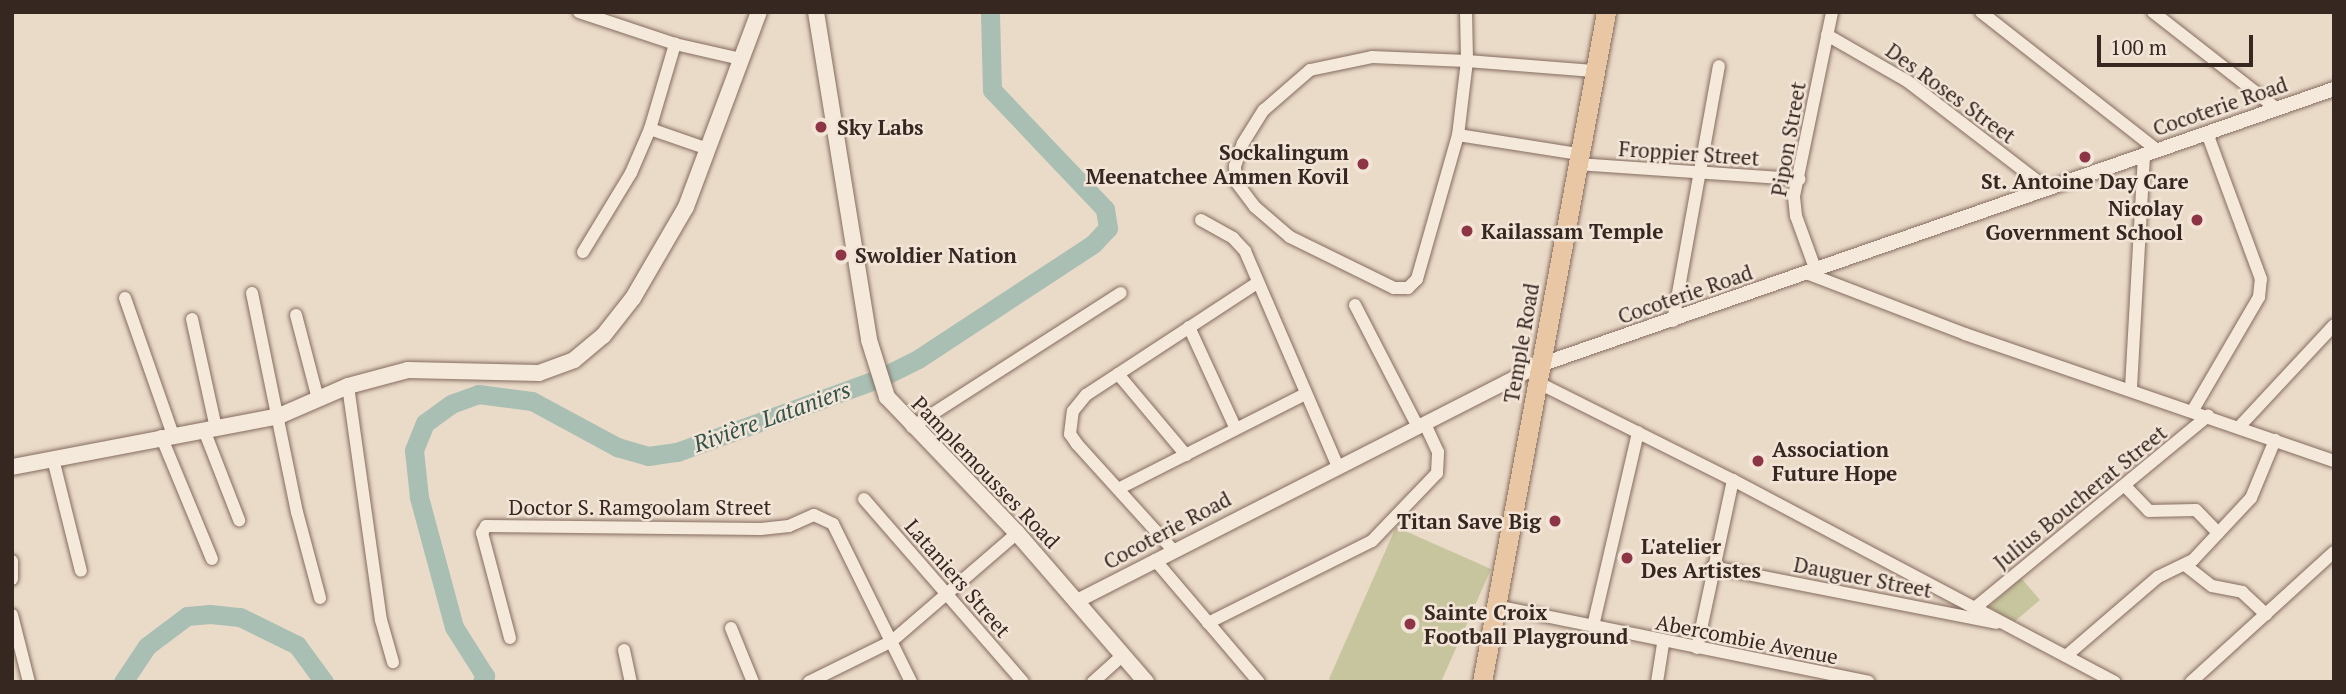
<!DOCTYPE html>
<html>
<head>
<meta charset="utf-8">
<style>
  body { margin:0 }
  #map { position:relative; width:2346px; height:694px; overflow:hidden; background:#eadac8; font-family:"PT Serif",serif }
  div>[style] { position:absolute }
  [style*='--x'] { left:calc(var(--x)*1px); top:calc(var(--y)*1px); width:calc(var(--w)*1px); rotate:calc(var(--a)*1deg) }
  .green>* { inset:0; background:#c7c59d }
  .river>* { height:19px; margin:-9.5px; padding:0 9.5px; transform-origin:9.5px; border-radius:9.5px; background:#a9bfb4 }
  .roads { filter:drop-shadow(0 0 2px #846c5f) drop-shadow(0 0 2px #846c5f) }
  .minor>* { height:12px; margin:-6px; padding:0 6px; transform-origin:6px; border-radius:6px; background:#f5e9db }
  .tertiary>* { height:14px; margin:-7px; padding:0 7px; transform-origin:7px; border-radius:7px; background:#f5e9db }
  .secondary>* { height:16px; margin:-8px; padding:0 8px; transform-origin:8px; border-radius:8px; background:#f5e9db }
  .primary>* { height:19px; margin:-9.5px; padding:0 9.5px; transform-origin:9.5px; border-radius:9.5px; background:#e9c7a4 }
  .dots>* { width:19px; height:19px; translate:-50% -50%; box-sizing:border-box; border:4px solid #f2e5d7; border-radius:50% }
  span { translate:-50% -50%; white-space:nowrap; text-align:center; line-height:1.15; -webkit-text-stroke:5px #f2e5d7; paint-order:stroke }
  .street-label { font-size:21px; color:#362721 }
  .poi-label { font-size:21px; color:#362721; font-weight:700 }
  .left { translate:0 -50%; text-align:left }
  .right { translate:-100% -50%; text-align:right }
  .water-label { font-size:23px; color:#32544c; font-style:italic }
  .frame { position:absolute; inset:0; border:14px solid #362721; pointer-events:none }
  .scale { position:absolute; left:2097px; top:35px; width:156px; height:32px; box-sizing:border-box; border:4px solid #362721; border-top:0; padding-left:9px; font-size:21px; line-height:24px; white-space:nowrap; color:#362721; -webkit-text-stroke:5px #f2e5d7; paint-order:stroke }
</style>
</head>
<body>
<div id="map">
  <div class="green">
    <i style="clip-path:polygon(1396px 527px,1491px 569px,1441px 682px,1335px 682px,1329px 679px)"></i>
    <i style="clip-path:polygon(2021px 578px,2040px 600px,2014px 622px,1989px 607px)"></i>
  </div>
  <div class="river">
    <i style="--x:123;--y:682;--w:43;--a:-56.3"></i>
    <i style="--x:147;--y:646;--w:50;--a:-36.9"></i>
    <i style="--x:187;--y:616;--w:23;--a:-5"></i>
    <i style="--x:210;--y:614;--w:30;--a:6"></i>
    <i style="--x:240;--y:617;--w:64;--a:26.2"></i>
    <i style="--x:297;--y:645;--w:46;--a:53.9"></i>
    <i style="--x:482;--y:682;--w:7;--a:-63"></i>
    <i style="--x:485;--y:676;--w:58;--a:-122.3"></i>
    <i style="--x:454;--y:627;--w:135;--a:-105.1"></i>
    <i style="--x:419;--y:497;--w:47;--a:-96.1"></i>
    <i style="--x:414;--y:450;--w:29;--a:-68"></i>
    <i style="--x:425;--y:423;--w:32;--a:-36"></i>
    <i style="--x:451;--y:404;--w:29;--a:-20"></i>
    <i style="--x:478;--y:394;--w:54;--a:7.4"></i>
    <i style="--x:532;--y:401;--w:97;--a:28.4"></i>
    <i style="--x:617;--y:447;--w:32;--a:16"></i>
    <i style="--x:648;--y:456;--w:29;--a:-8"></i>
    <i style="--x:677;--y:452;--w:216;--a:-20"></i>
    <i style="--x:880;--y:378;--w:42;--a:-26.6"></i>
    <i style="--x:918;--y:359;--w:209;--a:-33.3"></i>
    <i style="--x:1093;--y:244;--w:22;--a:-47"></i>
    <i style="--x:1108;--y:228;--w:19;--a:-99"></i>
    <i style="--x:1105;--y:209;--w:164;--a:-133.5"></i>
    <i style="--x:992;--y:90;--w:78;--a:-91.5"></i>
  </div>
  <div class="roads">
    <div class="minor">
      <i style="--x:579;--y:12;--w:101;--a:18.4"></i>
      <i style="--x:675;--y:44;--w:68;--a:12.8"></i>
      <i style="--x:1466;--y:12;--w:49;--a:88.8"></i>
      <i style="--x:1467;--y:61;--w:75;--a:96.9"></i>
      <i style="--x:1458;--y:135;--w:150;--a:105.9"></i>
      <i style="--x:1417;--y:279;--w:13;--a:135"></i>
      <i style="--x:1408;--y:288;--w:14;--a:180"></i>
      <i style="--x:1394;--y:288;--w:116;--a:-153.9"></i>
      <i style="--x:1290;--y:237;--w:46;--a:-139.4"></i>
      <i style="--x:1255;--y:207;--w:31;--a:-127"></i>
      <i style="--x:1236;--y:182;--w:16;--a:-94"></i>
      <i style="--x:1235;--y:166;--w:24;--a:-71"></i>
      <i style="--x:1243;--y:143;--w:39;--a:-58"></i>
      <i style="--x:1264;--y:110;--w:61;--a:-41"></i>
      <i style="--x:1310;--y:70;--w:63;--a:-11.8"></i>
      <i style="--x:1372;--y:57;--w:95;--a:2.4"></i>
      <i style="--x:1467;--y:61;--w:127;--a:4.5"></i>
      <i style="--x:1981;--y:12;--w:224;--a:38.1"></i>
      <i style="--x:2153;--y:12;--w:157;--a:38"></i>
      <i style="--x:1827;--y:35;--w:92;--a:29.9"></i>
      <i style="--x:1907;--y:81;--w:178;--a:37.5"></i>
      <i style="--x:650;--y:129;--w:61;--a:19"></i>
      <i style="--x:1458;--y:135;--w:121;--a:9"></i>
      <i style="--x:1577;--y:164;--w:223;--a:3.9"></i>
      <i style="--x:1201;--y:220;--w:37;--a:29"></i>
      <i style="--x:1233;--y:238;--w:18;--a:47"></i>
      <i style="--x:1245;--y:251;--w:233;--a:66.7"></i>
      <i style="--x:583;--y:252;--w:92;--a:-58.7"></i>
      <i style="--x:631;--y:173;--w:48;--a:-66.6"></i>
      <i style="--x:650;--y:129;--w:89;--a:-73.6"></i>
      <i style="--x:1816;--y:271;--w:59;--a:-110"></i>
      <i style="--x:1796;--y:216;--w:20;--a:-96"></i>
      <i style="--x:1794;--y:196;--w:188;--a:-78.3"></i>
      <i style="--x:1809;--y:274;--w:167;--a:21"></i>
      <i style="--x:1965;--y:334;--w:390;--a:19"></i>
      <i style="--x:252;--y:293;--w:224;--a:78.4"></i>
      <i style="--x:297;--y:512;--w:89;--a:75"></i>
      <i style="--x:125;--y:298;--w:145;--a:70.7"></i>
      <i style="--x:1355;--y:305;--w:137;--a:62.7"></i>
      <i style="--x:296;--y:315;--w:87;--a:75.3"></i>
      <i style="--x:192;--y:319;--w:112;--a:77.6"></i>
      <i style="--x:1673;--y:321;--w:259;--a:-79.8"></i>
      <i style="--x:1189;--y:327;--w:112;--a:65.3"></i>
      <i style="--x:1118;--y:374;--w:106;--a:50"></i>
      <i style="--x:1537;--y:382;--w:219;--a:26.6"></i>
      <i style="--x:1733;--y:480;--w:432;--a:27.9"></i>
      <i style="--x:348;--y:386;--w:236;--a:82"></i>
      <i style="--x:381;--y:620;--w:44;--a:74.1"></i>
      <i style="--x:2131;--y:388;--w:233;--a:-86.8"></i>
      <i style="--x:2193;--y:410;--w:131;--a:-59.7"></i>
      <i style="--x:2259;--y:297;--w:18;--a:-84"></i>
      <i style="--x:2261;--y:279;--w:156;--a:-110.3"></i>
      <i style="--x:912;--y:427;--w:248;--a:-32.7"></i>
      <i style="--x:2239;--y:427;--w:139;--a:-47"></i>
      <i style="--x:204;--y:430;--w:97;--a:68.7"></i>
      <i style="--x:161;--y:436;--w:133;--a:67.5"></i>
      <i style="--x:53;--y:459;--w:115;--a:76"></i>
      <i style="--x:2126;--y:487;--w:33;--a:46"></i>
      <i style="--x:2149;--y:511;--w:47;--a:-1.2"></i>
      <i style="--x:2196;--y:510;--w:32;--a:46"></i>
      <i style="--x:1120;--y:488;--w:208;--a:-26.9"></i>
      <i style="--x:864;--y:499;--w:242;--a:49"></i>
      <i style="--x:1173;--y:550;--w:143;--a:-132.2"></i>
      <i style="--x:1077;--y:444;--w:12;--a:-125"></i>
      <i style="--x:1070;--y:434;--w:23;--a:-83"></i>
      <i style="--x:1073;--y:411;--w:21;--a:-51"></i>
      <i style="--x:1086;--y:395;--w:204;--a:-33.2"></i>
      <i style="--x:1155;--y:560;--w:160;--a:49.6"></i>
      <i style="--x:12;--y:561;--w:18;--a:90"></i>
      <i style="--x:2185;--y:565;--w:34;--a:38"></i>
      <i style="--x:2212;--y:586;--w:31;--a:11"></i>
      <i style="--x:2242;--y:592;--w:33;--a:43"></i>
      <i style="--x:1712;--y:567;--w:290;--a:11.1"></i>
      <i style="--x:1496;--y:606;--w:380;--a:11.5"></i>
      <i style="--x:1976;--y:607;--w:301;--a:-39.5"></i>
      <i style="--x:12;--y:615;--w:69;--a:75.8"></i>
      <i style="--x:1208;--y:623;--w:183;--a:-26.6"></i>
      <i style="--x:1372;--y:541;--w:94;--a:-46.3"></i>
      <i style="--x:1437;--y:473;--w:21;--a:-87"></i>
      <i style="--x:1438;--y:452;--w:31;--a:-115"></i>
      <i style="--x:1593;--y:626;--w:199;--a:-76.9"></i>
      <i style="--x:731;--y:628;--w:58;--a:67.8"></i>
      <i style="--x:510;--y:638;--w:109;--a:-104.9"></i>
      <i style="--x:482;--y:533;--w:8;--a:-60"></i>
      <i style="--x:486;--y:526;--w:275;--a:0.6"></i>
      <i style="--x:761;--y:529;--w:28;--a:-6"></i>
      <i style="--x:789;--y:526;--w:27;--a:-24"></i>
      <i style="--x:814;--y:515;--w:21;--a:25"></i>
      <i style="--x:833;--y:524;--w:176;--a:63.7"></i>
      <i style="--x:1697;--y:648;--w:172;--a:-77.9"></i>
      <i style="--x:624;--y:650;--w:33;--a:78"></i>
      <i style="--x:2066;--y:656;--w:121;--a:-40.7"></i>
      <i style="--x:2158;--y:577;--w:39;--a:-26"></i>
      <i style="--x:2193;--y:560;--w:85;--a:-46.9"></i>
      <i style="--x:2251;--y:498;--w:63;--a:-67.5"></i>
      <i style="--x:809;--y:682;--w:93;--a:-26.3"></i>
      <i style="--x:892;--y:641;--w:165;--a:-40.8"></i>
      <i style="--x:1093;--y:682;--w:40;--a:-42"></i>
      <i style="--x:1657;--y:682;--w:39;--a:-81"></i>
      <i style="--x:2191;--y:682;--w:193;--a:-42.3"></i>
    </div>
    <div class="tertiary">
      <i style="--x:1077;--y:601;--w:520;--a:-27.01"></i>
      <i style="--x:1540;--y:365;--w:841;--a:-19.17"></i>
    </div>
    <div class="secondary">
      <i style="--x:816;--y:12;--w:332;--a:80.8"></i>
      <i style="--x:869;--y:340;--w:60;--a:72.5"></i>
      <i style="--x:887;--y:397;--w:188;--a:46.3"></i>
      <i style="--x:1017;--y:533;--w:197;--a:49.1"></i>
      <i style="--x:12;--y:467;--w:272;--a:-10.8"></i>
      <i style="--x:279;--y:416;--w:75;--a:-23.5"></i>
      <i style="--x:348;--y:386;--w:62;--a:-14.9"></i>
      <i style="--x:408;--y:370;--w:131;--a:1.3"></i>
      <i style="--x:539;--y:373;--w:37;--a:-20"></i>
      <i style="--x:574;--y:360;--w:38;--a:-40"></i>
      <i style="--x:603;--y:336;--w:48;--a:-51.7"></i>
      <i style="--x:633;--y:298;--w:105;--a:-59.8"></i>
      <i style="--x:686;--y:207;--w:208;--a:-69.5"></i>
    </div>
    <div class="primary">
      <i style="--x:1482;--y:682;--w:681;--a:-79.51"></i>
    </div>
  </div>
  <div class="dots">
    <i style="left:821px;top:127px;background:#8d3545"></i>
    <i style="left:2085px;top:157px;background:#8d3545"></i>
    <i style="left:1363px;top:164px;background:#8d3545"></i>
    <i style="left:2197px;top:220px;background:#8d3545"></i>
    <i style="left:1467px;top:231px;background:#8d3545"></i>
    <i style="left:841px;top:255px;background:#8d3545"></i>
    <i style="left:1758px;top:461px;background:#8d3545"></i>
    <i style="left:1555px;top:521px;background:#8d3545"></i>
    <i style="left:1627px;top:558px;background:#8d3545"></i>
    <i style="left:1410px;top:624px;background:#8d3545"></i>
  </div>
  <div class="street-label">
    <span style="left:1951px;top:93px;rotate:36deg">Des Roses Street</span>
    <span style="left:2220px;top:106px;rotate:-19deg">Cocoterie Road</span>
    <span style="left:1788px;top:139px;rotate:-80deg">Pipon Street</span>
    <span style="left:1689px;top:153px;rotate:4deg">Froppier Street</span>
    <span style="left:1685px;top:294px;rotate:-19deg">Cocoterie Road</span>
    <span style="left:1521px;top:343px;rotate:-80deg">Temple Road</span>
    <span style="left:986px;top:472px;rotate:46deg">Pamplemousses Road</span>
    <span style="left:2080px;top:497px;rotate:-39deg">Julius Boucherat Street</span>
    <span style="left:640px;top:507px">Doctor S. Ramgoolam Street</span>
    <span style="left:1167px;top:530px;rotate:-28deg">Cocoterie Road</span>
    <span style="left:1863px;top:577px;rotate:11deg">Dauguer Street</span>
    <span style="left:958px;top:578px;rotate:49deg">Lataniers Street</span>
    <span style="left:1747px;top:639px;rotate:11deg">Abercombie Avenue</span>
  </div>
  <div class="poi-label">
    <span class="left" style="left:837px;top:127px">Sky Labs</span>
    <span class="right" style="left:1349px;top:164px">Sockalingum<br>Meenatchee Ammen Kovil</span>
    <span style="left:2085px;top:181px">St. Antoine Day Care</span>
    <span class="right" style="left:2183px;top:220px">Nicolay<br>Government School</span>
    <span class="left" style="left:1481px;top:231px">Kailassam Temple</span>
    <span class="left" style="left:855px;top:255px">Swoldier Nation</span>
    <span class="left" style="left:1772px;top:461px">Association<br>Future Hope</span>
    <span class="right" style="left:1541px;top:521px">Titan Save Big</span>
    <span class="left" style="left:1641px;top:558px">L'atelier<br>Des Artistes</span>
    <span class="left" style="left:1424px;top:624px">Sainte Croix<br>Football Playground</span>
  </div>
  <div class="water-label">
    <span style="left:772px;top:417px;rotate:-20deg">Rivière Lataniers</span>
  </div>
  <div class="frame"></div>
  <div class="scale">100 m</div>
</div>
</body>
</html>
